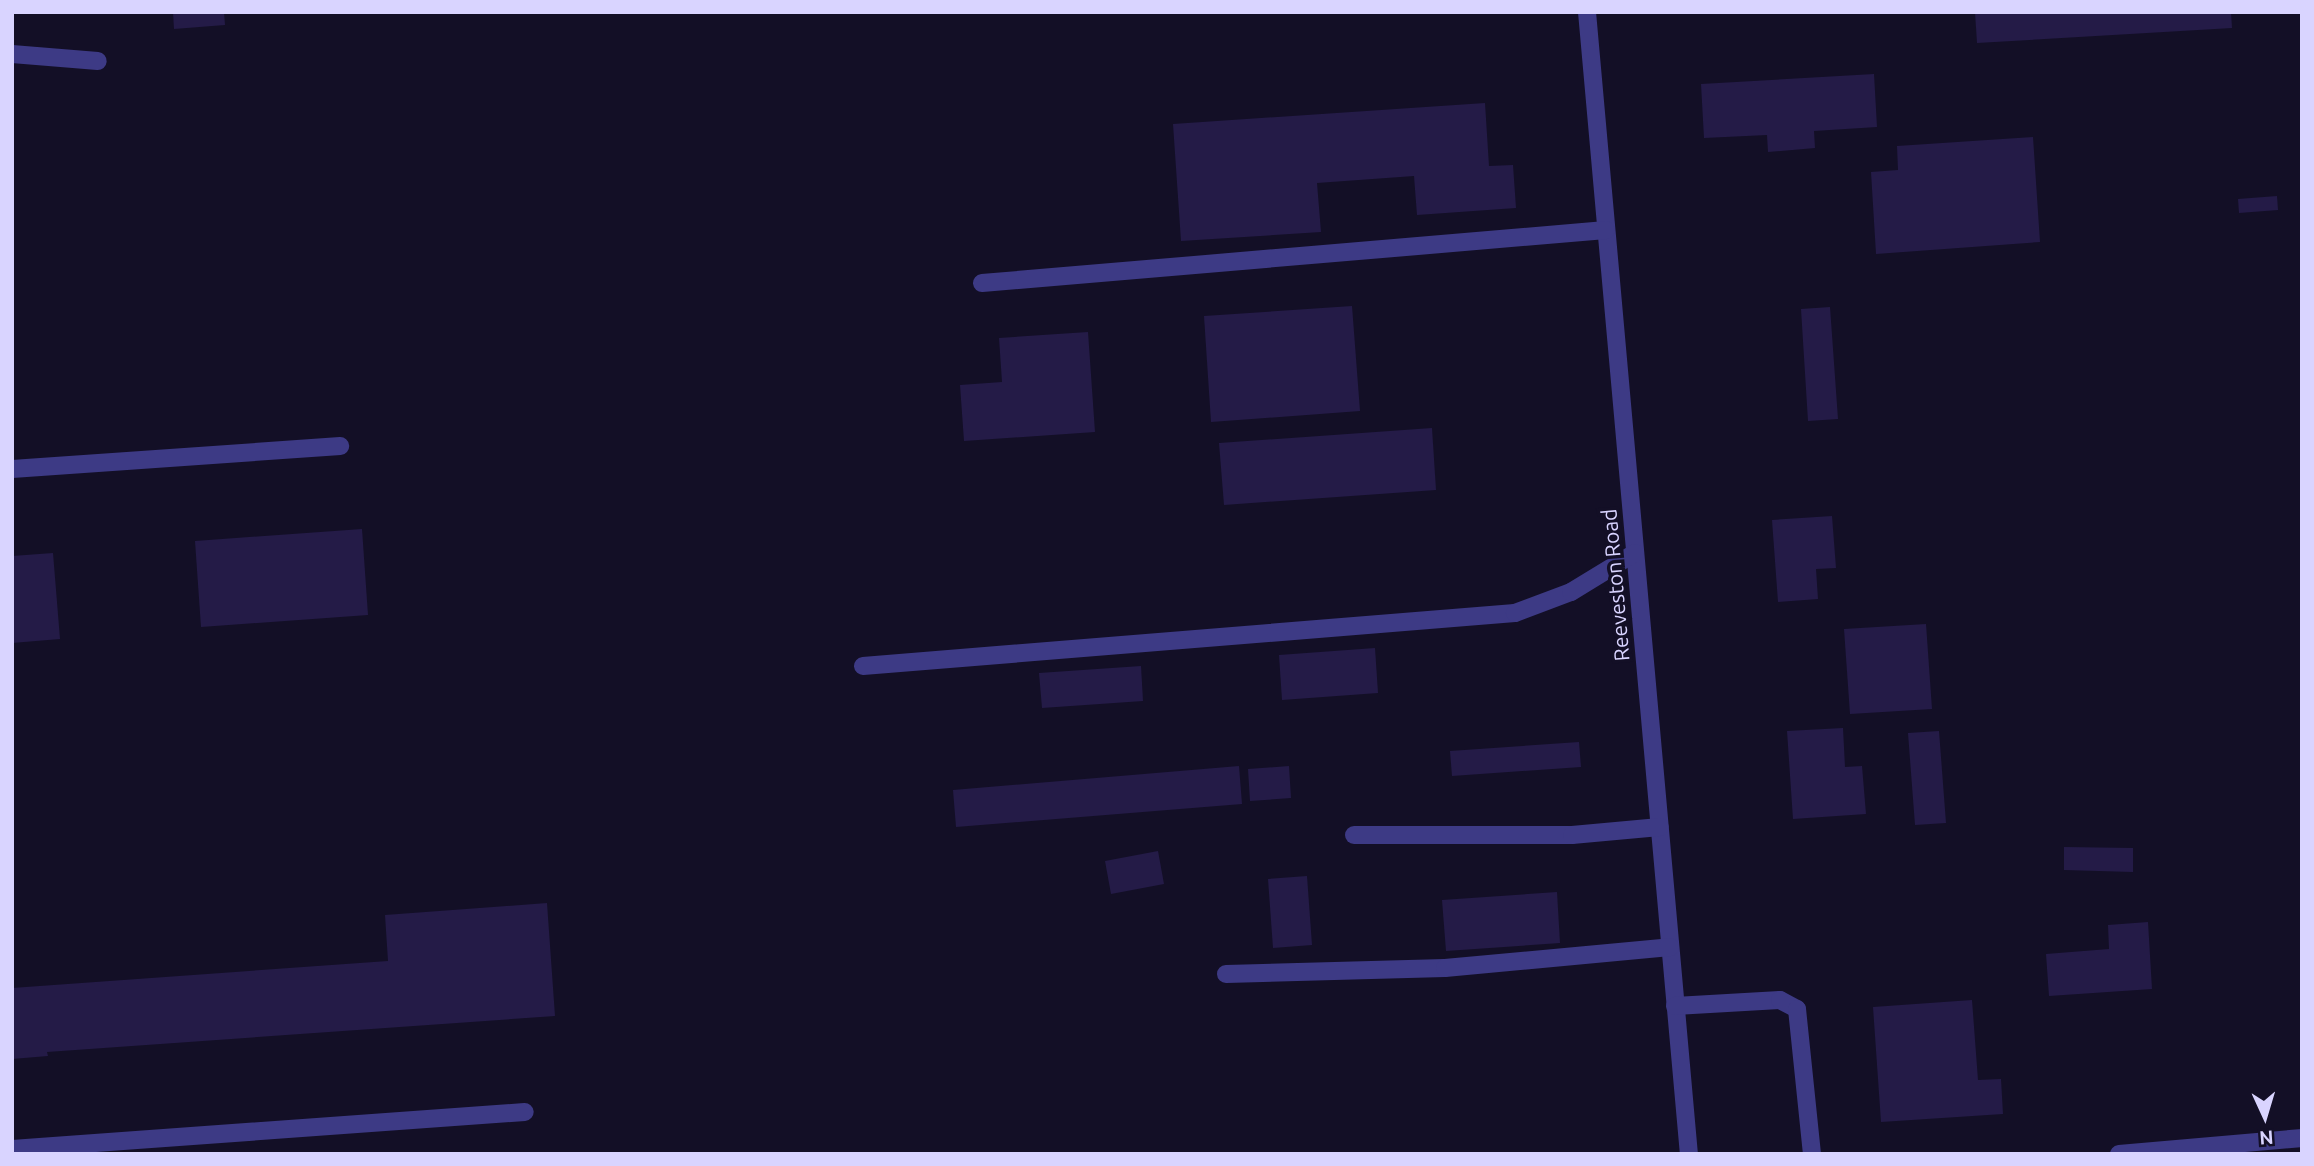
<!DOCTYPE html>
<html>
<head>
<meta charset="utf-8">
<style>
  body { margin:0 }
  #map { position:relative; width:2314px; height:1166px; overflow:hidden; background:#130f26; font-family:Ubuntu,sans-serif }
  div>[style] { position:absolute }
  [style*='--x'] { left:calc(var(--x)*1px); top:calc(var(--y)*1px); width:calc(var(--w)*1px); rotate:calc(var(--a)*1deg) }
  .building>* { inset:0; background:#241b47 }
  .minor>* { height:18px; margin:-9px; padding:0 9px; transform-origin:9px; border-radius:9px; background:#3d3a85 }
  span { translate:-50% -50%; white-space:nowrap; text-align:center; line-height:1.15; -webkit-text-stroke:7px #130f26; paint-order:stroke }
  .street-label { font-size:21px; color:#d9d4ff }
  .frame { position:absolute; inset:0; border:14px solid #d9d4ff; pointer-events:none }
  .north { position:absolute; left:2230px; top:1082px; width:70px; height:70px; -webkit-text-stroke:5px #130f26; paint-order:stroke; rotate:176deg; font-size:19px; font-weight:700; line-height:28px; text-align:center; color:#d9d4ff }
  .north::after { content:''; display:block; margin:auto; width:24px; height:32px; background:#d9d4ff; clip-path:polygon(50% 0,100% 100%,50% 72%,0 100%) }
</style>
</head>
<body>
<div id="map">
  <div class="building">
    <i style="clip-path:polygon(173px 12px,224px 12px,225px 25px,174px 29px)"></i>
    <i style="clip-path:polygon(1975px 12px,2231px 12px,2232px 28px,1977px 43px)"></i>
    <i style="clip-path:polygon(1874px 74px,1877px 127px,1814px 131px,1815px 148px,1768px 152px,1767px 135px,1704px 138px,1701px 84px)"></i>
    <i style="clip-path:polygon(1485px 103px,1489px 166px,1513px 165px,1516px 208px,1417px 215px,1414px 176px,1317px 183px,1321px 232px,1181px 241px,1173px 124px)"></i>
    <i style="clip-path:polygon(2033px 137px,2040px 242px,1876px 254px,1871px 172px,1898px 170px,1897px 146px)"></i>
    <i style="clip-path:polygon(2277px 196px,2278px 210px,2239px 213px,2238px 199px)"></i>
    <i style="clip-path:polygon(1352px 306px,1360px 411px,1211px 422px,1204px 316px)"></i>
    <i style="clip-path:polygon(1830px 307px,1838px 419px,1808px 421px,1801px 309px)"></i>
    <i style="clip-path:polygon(1088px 332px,1095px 432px,964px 441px,960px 385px,1002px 382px,999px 338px)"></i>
    <i style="clip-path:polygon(1432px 428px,1436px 490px,1224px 505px,1219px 443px)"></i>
    <i style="clip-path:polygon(1832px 516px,1836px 568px,1816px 569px,1818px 599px,1778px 602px,1772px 520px)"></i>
    <i style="clip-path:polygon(362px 529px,368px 615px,201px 627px,195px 541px)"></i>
    <i style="clip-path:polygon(53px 553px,60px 639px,12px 643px,12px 556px)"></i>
    <i style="clip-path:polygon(1926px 624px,1932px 709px,1850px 714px,1844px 629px)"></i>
    <i style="clip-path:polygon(1375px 648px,1378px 693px,1282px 700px,1279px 655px)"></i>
    <i style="clip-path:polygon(1141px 666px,1143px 701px,1042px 708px,1039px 673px)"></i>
    <i style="clip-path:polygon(1843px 728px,1845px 767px,1862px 766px,1866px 814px,1793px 819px,1787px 731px)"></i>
    <i style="clip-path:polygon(1939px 731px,1946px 823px,1915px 825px,1908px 733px)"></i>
    <i style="clip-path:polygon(1579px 742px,1581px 767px,1452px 776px,1450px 751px)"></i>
    <i style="clip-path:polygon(1239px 766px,1242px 804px,956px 827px,953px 790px)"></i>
    <i style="clip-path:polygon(1289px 766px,1291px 798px,1250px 801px,1248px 769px)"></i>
    <i style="clip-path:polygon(2064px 847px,2133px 848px,2133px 872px,2064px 870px)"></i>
    <i style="clip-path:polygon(1158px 851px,1164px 884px,1111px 894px,1105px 861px)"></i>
    <i style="clip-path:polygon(1307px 876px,1312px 945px,1273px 948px,1268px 879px)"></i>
    <i style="clip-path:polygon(1557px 892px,1560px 943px,1446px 951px,1442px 900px)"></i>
    <i style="clip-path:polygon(547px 903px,555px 1016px,47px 1052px,48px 1056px,12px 1059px,12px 988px,388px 961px,385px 915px)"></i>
    <i style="clip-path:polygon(2148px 922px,2152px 989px,2049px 996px,2046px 954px,2109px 949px,2108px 925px)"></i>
    <i style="clip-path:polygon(1972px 1000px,1978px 1080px,2001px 1079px,2003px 1114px,1881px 1122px,1873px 1007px)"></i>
  </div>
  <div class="minor">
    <i style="--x:1587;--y:12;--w:1147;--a:84.9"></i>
    <i style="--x:12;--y:54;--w:86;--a:4.7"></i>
    <i style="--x:982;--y:283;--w:626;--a:-4.85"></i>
    <i style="--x:12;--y:469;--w:329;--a:-4"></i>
    <i style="--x:863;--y:666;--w:654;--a:-4.65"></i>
    <i style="--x:1515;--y:613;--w:60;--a:-20.6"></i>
    <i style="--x:1571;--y:592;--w:75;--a:-31.4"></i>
    <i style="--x:1354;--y:835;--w:218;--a:0"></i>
    <i style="--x:1572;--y:835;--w:88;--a:-5.2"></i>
    <i style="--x:1226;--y:974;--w:219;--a:-1.6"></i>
    <i style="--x:1445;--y:968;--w:226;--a:-5.3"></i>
    <i style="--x:1675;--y:1006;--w:105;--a:-3.3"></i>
    <i style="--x:1780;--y:1000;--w:19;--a:28"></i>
    <i style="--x:1797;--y:1009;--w:146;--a:84.1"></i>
    <i style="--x:12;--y:1149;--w:514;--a:-4.13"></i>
    <i style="--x:2119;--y:1154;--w:184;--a:-5"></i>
  </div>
  <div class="street-label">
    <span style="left:1615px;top:585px;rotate:-95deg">Reeveston Road</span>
  </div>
  <div class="frame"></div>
  <div class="north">N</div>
</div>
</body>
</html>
